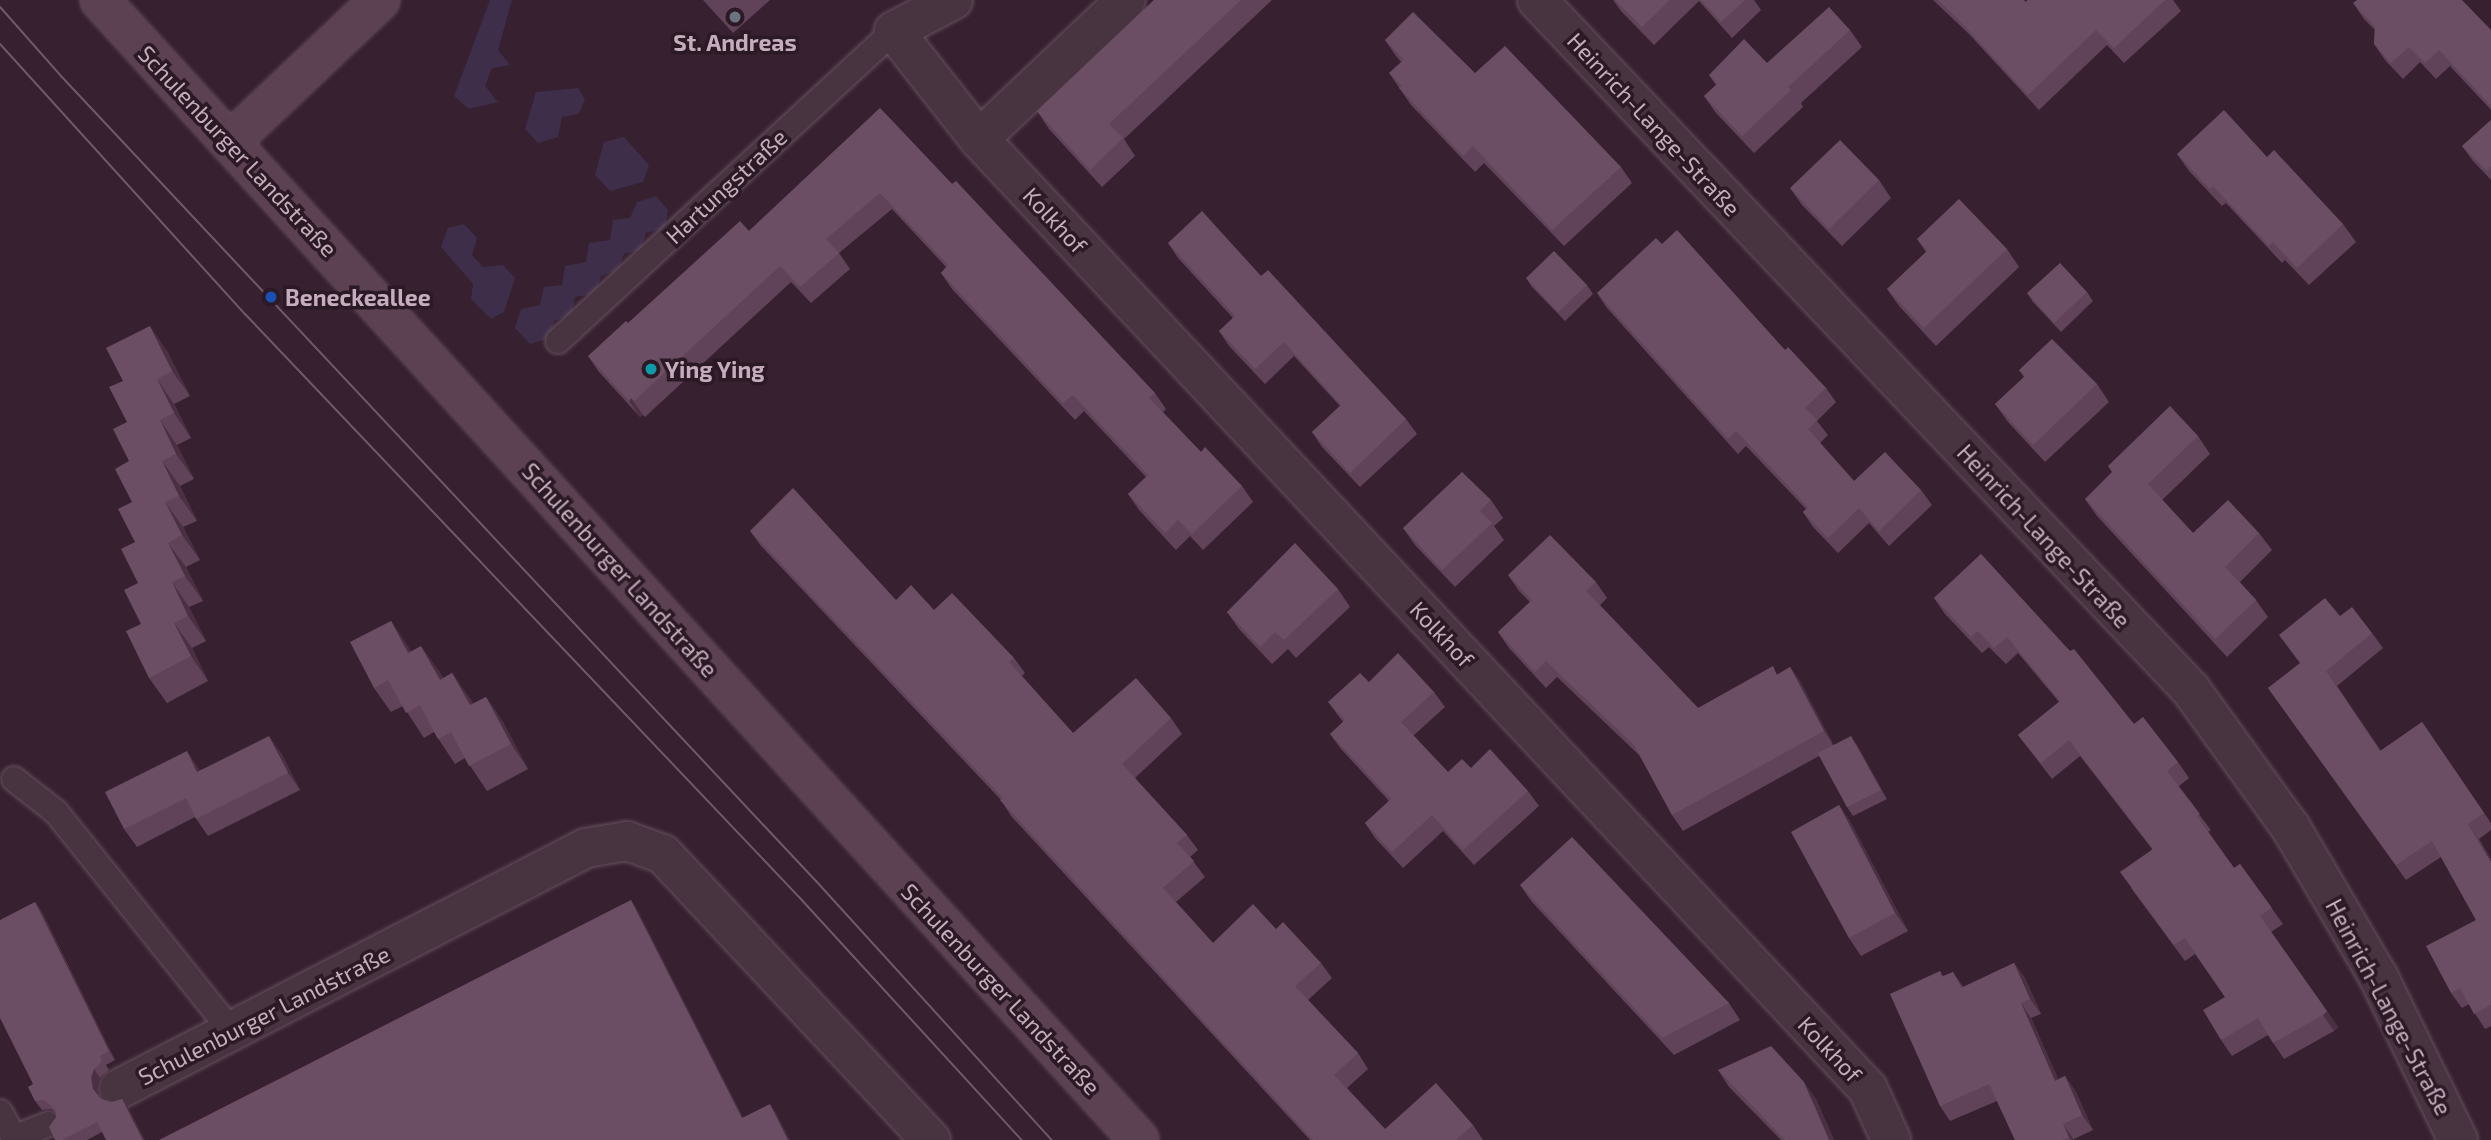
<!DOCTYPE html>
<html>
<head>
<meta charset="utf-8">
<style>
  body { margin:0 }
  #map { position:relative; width:2491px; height:1140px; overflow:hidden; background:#372030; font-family:"Exo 2",sans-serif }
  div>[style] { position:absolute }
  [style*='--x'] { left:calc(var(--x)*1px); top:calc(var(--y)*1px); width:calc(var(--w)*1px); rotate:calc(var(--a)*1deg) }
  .green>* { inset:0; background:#3e2e49 }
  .roads { filter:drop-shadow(0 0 2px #66505f) drop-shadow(0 0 2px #66505f) }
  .lane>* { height:24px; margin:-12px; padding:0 12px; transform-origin:12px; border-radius:12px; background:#483341 }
  .street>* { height:38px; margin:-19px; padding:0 19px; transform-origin:19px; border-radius:19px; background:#483341 }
  .secondary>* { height:38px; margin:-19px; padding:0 19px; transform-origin:19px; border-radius:19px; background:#5b4152 }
  .tram>* { height:2px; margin:-1px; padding:0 1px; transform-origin:1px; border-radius:1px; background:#72596a }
  .wall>* { inset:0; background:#604358 }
  .shaded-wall>* { inset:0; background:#4b3043 }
  .building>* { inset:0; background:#6b4e63 }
  .dots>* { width:19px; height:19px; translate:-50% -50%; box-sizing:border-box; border:4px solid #2c1926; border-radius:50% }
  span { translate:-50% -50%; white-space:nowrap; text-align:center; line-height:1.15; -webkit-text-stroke:7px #2c1926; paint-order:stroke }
  .poi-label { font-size:23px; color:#c5adbd; font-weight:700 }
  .left { translate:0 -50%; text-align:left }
  .street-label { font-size:23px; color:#c5adbd }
</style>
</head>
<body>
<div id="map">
  <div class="green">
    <i style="clip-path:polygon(490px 0,512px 0,498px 50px,510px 65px,492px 68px,485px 86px,498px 102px,469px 109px,454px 96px)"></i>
    <i style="clip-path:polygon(578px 88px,585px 99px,579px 114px,562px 117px,558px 137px,538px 143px,525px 129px,536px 92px)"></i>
    <i style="clip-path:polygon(624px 137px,649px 165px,643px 182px,610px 191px,595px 175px,604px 142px)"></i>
    <i style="clip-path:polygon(656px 196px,668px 210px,665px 228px,646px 233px,641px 249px,624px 254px,618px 270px,601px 276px,597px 293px,575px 297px,572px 314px,554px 321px,550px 338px,530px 344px,515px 328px,521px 309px,540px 305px,544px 287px,562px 285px,565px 266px,586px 262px,589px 243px,610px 240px,613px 220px,630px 218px,637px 202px)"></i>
    <i style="clip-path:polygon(464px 224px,477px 238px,472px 255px,483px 267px,503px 265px,515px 278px,504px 312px,491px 319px,471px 299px,473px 284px,441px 247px,448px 228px)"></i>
  </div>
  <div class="roads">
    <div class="lane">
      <i style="--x:558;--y:341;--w:457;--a:-42.7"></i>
      <i style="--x:14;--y:779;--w:53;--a:38.2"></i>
      <i style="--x:56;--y:812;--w:282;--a:51.3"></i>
      <i style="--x:0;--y:1112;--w:30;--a:62"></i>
      <i style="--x:14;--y:1138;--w:37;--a:-22"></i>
    </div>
    <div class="street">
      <i style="--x:953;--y:0;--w:67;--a:152.3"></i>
      <i style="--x:894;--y:31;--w:137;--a:51.8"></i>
      <i style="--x:979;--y:139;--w:202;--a:-43.4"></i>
      <i style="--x:1537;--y:0;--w:951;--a:46.53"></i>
      <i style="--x:2191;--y:690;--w:170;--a:54.1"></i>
      <i style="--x:2291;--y:828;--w:172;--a:59.6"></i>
      <i style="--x:2378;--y:976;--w:182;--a:64"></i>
      <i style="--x:979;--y:139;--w:1301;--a:46.9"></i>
      <i style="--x:1868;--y:1089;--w:56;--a:65.7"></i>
      <i style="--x:119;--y:1089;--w:526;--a:-27.3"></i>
      <i style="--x:586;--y:848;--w:42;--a:-9.7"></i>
      <i style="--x:627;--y:841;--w:38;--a:20"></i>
      <i style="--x:663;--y:854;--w:392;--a:46.9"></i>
    </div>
    <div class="secondary">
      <i style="--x:100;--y:0;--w:1542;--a:47.65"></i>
      <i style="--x:231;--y:141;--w:205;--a:-43.4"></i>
    </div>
  </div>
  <div class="tram">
    <i style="--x:0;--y:7;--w:92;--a:48.5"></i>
    <i style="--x:61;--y:76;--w:1104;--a:46.84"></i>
    <i style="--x:816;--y:881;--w:350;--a:47.7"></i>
    <i style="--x:0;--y:44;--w:365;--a:47.8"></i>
    <i style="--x:245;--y:314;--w:804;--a:46.46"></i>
    <i style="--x:799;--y:897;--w:330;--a:47.5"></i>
  </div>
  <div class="wall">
    <i style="clip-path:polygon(703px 0,770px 0,733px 33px)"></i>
    <i style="clip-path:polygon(1154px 0,1272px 0,1124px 139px,1135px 156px,1102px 187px,1049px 129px,1037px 111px)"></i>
    <i style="clip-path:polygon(1613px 0,1754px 0,1761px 10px,1732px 38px,1699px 1px,1654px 45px,1621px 11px)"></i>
    <i style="clip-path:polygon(1933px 0,2024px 0,2025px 2px,2028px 0,2173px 0,2181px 11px,2124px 63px,2107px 45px,2039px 110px,1969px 34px)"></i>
    <i style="clip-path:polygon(2353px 3px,2491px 30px,2491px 110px,2450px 66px,2436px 79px,2420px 62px,2403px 79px,2385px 60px,2374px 44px,2375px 30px,2364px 19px)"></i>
    <i style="clip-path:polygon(1850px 30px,1862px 47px,1801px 103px,1803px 107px,1754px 153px,1716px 113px,1704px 96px,1716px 85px,1709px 75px,1767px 63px)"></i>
    <i style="clip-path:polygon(1385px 40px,1475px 73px,1621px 167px,1632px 183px,1564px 246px,1484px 163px,1475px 172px,1411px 105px,1389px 73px,1401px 62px,1396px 56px)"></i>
    <i style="clip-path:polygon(880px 108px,952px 184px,1155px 393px,1166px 409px,1163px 412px,1201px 452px,1242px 486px,1253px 502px,1203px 550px,1190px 536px,1176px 550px,1139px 510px,1128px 494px,1146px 477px,1084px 411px,1075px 420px,952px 289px,941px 273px,946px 267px,892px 209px,839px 253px,850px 269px,811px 303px,791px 282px,645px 417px,643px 415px,640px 417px,599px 372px,588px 356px,628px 323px,749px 231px)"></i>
    <i style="clip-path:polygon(2491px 120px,2491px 180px,2473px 161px,2462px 146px)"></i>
    <i style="clip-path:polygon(2177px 154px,2267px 157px,2343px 224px,2356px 242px,2309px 285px,2285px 260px,2282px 263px,2226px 203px,2222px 206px,2189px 171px)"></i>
    <i style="clip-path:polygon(1879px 180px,1891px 198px,1842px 246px,1802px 205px,1790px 188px)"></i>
    <i style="clip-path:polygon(1917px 239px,2007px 249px,2019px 267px,1936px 346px,1899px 306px,1887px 289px,1926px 252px)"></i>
    <i style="clip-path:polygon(1168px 243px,1261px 276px,1406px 419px,1417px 434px,1360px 487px,1322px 447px,1312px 432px,1340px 406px,1294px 356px,1265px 384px,1229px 346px,1219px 331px,1233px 318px,1178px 258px)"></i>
    <i style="clip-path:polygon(1662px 244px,1785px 350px,1826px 388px,1836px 402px,1817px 421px,1828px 435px,1820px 443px,1854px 481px,1921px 490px,1932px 505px,1889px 546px,1869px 523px,1838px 553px,1813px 527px,1803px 512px,1806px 509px,1746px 446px,1738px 454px,1607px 308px,1597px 293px)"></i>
    <i style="clip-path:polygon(1526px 278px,1587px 285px,1593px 294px,1565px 321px,1532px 287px)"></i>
    <i style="clip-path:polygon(2087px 292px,2093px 301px,2061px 332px,2033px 302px,2027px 293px)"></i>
    <i style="clip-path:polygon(167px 351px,190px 396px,174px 404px,191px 438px,177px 445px,194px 479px,180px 486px,197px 521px,183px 527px,200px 560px,186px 567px,203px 601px,189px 607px,206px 641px,192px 648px,208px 681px,167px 703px,149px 678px,141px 624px,127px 422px)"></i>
    <i style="clip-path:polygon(2019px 370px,2097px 384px,2109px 402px,2045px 462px,2008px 422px,1995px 404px,2024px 377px)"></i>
    <i style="clip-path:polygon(2198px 436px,2210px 454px,2162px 500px,2193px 533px,2259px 533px,2272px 550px,2240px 582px,2256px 600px,2268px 617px,2227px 657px,2097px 516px,2085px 499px)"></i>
    <i style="clip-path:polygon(1491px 500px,1503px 518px,1494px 526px,1504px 540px,1455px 587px,1415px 545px,1403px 528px)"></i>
    <i style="clip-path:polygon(750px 531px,896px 600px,934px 610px,1014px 658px,1025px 673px,1022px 676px,1073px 733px,1171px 718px,1182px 734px,1135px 778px,1187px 835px,1198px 850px,1190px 857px,1205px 877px,1176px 902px,1213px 943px,1276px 929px,1321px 963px,1332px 978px,1308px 1000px,1358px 1053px,1368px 1069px,1347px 1088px,1385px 1129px,1473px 1125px,1483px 1140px,1310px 1140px,1011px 816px,1001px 800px,761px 546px)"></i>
    <i style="clip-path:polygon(1981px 554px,2134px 724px,2178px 762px,2189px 778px,2178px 787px,2211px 830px,2208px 832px,2234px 868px,2240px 864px,2283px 924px,2271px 932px,2338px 1027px,2334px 1031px,2284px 1059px,2268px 1035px,2232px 1056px,2221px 1040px,2225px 997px,2195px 954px,2185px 961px,2131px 888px,2152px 849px,2080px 756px,2052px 779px,2018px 735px,2059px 702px,2018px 653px,2006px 664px,1989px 647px,1982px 653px,1945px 614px,1934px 598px)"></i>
    <i style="clip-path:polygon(1508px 575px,1596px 582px,1607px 598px,1600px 605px,1698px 708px,1778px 674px,1790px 667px,1801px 683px,1833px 745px,1857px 745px,1887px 799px,1853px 816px,1847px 807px,1819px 756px,1683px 831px,1672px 815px,1640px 756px,1557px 677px,1546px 688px,1509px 648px,1498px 632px,1530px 602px,1519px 591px)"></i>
    <i style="clip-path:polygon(1338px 589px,1350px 607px,1296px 658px,1288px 649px,1272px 664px,1239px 629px,1227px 612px)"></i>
    <i style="clip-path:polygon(2340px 616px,2372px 633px,2383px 648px,2337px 686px,2381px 751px,2422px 722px,2491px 823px,2491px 830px,2479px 839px,2491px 859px,2491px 1026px,2485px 1029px,2469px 1004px,2462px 1008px,2451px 993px,2476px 920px,2441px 857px,2406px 880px,2268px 688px,2300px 664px)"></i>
    <i style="clip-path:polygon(391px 621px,411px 652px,439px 671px,443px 678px,452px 673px,473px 704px,486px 697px,503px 722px,528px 769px,487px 791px,465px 758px,455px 764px,434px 732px,424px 738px,403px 706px,391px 712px,374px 688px)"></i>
    <i style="clip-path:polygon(1369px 682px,1434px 692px,1445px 707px,1413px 736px,1448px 772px,1471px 768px,1528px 791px,1539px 806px,1474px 865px,1443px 831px,1403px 868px,1375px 838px,1365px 823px,1389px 801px,1341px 749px,1330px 734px,1343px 722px,1328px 702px)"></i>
    <i style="clip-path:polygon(281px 753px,300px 790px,208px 836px,195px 817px,137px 847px,124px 829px,200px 770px)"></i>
    <i style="clip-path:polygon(1839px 805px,1851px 823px,1908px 931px,1861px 956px,1849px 938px)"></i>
    <i style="clip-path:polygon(1520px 885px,1729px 1003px,1740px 1020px,1674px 1055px,1532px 902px)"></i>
    <i style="clip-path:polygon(35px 902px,42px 912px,115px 1060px,106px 1065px,109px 1070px,100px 1078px,97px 1087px,99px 1096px,101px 1099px,112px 1102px,122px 1099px,129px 1109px,102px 1132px,87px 1140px,55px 1140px,56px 1113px,51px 1109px,42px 1110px,35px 1101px,33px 1084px)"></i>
    <i style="clip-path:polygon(2014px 963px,2025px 978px,2041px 1014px,2031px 1018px,2058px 1079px,2065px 1076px,2076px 1092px,2093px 1130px,2074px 1139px,2074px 1140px,2015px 1140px,1997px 1101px,1950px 1121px,1940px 1106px,1940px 971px,1943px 976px,1953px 972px,1963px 987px)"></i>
    <i style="clip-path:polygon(1718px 1070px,1816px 1099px,1834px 1140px,1781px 1140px,1729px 1087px)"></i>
  </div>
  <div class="shaded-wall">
    <i style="clip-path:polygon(150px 326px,167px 351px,190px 396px,172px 371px)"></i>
    <i style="clip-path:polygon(157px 379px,174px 404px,191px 438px,174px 413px)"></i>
    <i style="clip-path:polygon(631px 398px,643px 415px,640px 417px,629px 401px)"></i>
    <i style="clip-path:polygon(160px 420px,177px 445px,194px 479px,176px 454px)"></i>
    <i style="clip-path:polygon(162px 461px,180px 486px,197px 521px,179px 496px)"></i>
    <i style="clip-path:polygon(165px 502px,183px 527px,200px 560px,182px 535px)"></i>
    <i style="clip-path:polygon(168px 543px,186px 567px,203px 601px,185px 576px)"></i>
    <i style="clip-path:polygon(172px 582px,189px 607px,206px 641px,188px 616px)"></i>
    <i style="clip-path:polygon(391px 621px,408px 646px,425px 678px,408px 653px)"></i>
    <i style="clip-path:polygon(174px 623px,192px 648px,208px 681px,191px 656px)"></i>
    <i style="clip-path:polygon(421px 646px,439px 671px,457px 704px,440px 680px)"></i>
    <i style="clip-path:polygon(1790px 667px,1801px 683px,1835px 747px,1824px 731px)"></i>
    <i style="clip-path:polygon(452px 673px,470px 698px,487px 730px,470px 705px)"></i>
    <i style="clip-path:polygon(486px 697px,503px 722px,528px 769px,511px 744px)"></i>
    <i style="clip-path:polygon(269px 736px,281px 753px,300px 790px,288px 773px)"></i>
    <i style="clip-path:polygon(1851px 736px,1857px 745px,1887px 799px,1881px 790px)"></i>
    <i style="clip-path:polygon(187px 751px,199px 769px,209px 789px,197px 772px)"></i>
    <i style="clip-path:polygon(1839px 805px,1851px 823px,1908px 931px,1895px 913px)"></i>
    <i style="clip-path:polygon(2468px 824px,2491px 859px,2491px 862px)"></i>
    <i style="clip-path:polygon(631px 900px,637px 909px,748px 1127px,742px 1118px)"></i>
    <i style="clip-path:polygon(35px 902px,42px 912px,115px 1060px,109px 1051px)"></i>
    <i style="clip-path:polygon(2014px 963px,2025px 978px,2041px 1014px,2030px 999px)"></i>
    <i style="clip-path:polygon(2021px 1003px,2031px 1018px,2066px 1096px,2055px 1081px)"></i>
    <i style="clip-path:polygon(2327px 1011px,2338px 1027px,2334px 1031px,2323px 1015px)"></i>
    <i style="clip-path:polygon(94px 1069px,100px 1078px,97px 1087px,99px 1098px,93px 1089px,91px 1078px)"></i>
    <i style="clip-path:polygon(2065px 1076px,2076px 1092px,2093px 1130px,2082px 1115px)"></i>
    <i style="clip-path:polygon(1804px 1082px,1816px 1099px,1834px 1140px,1829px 1140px)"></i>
    <i style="clip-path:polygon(122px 1099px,129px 1109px,145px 1140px,143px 1140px)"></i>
    <i style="clip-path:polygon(770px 1104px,776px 1113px,790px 1140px,788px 1140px)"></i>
    <i style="clip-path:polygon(2063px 1124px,2074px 1140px,2071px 1140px,2069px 1137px)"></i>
  </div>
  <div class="building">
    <i style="clip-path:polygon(1154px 0,1241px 0,1109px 124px,1123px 138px,1090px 170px,1037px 111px)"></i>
    <i style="clip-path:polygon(1615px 0,1670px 0,1642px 27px)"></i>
    <i style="clip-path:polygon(1701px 0,1745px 0,1721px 22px)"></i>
    <i style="clip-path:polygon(1938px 0,2024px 0,2025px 2px,2028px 0,2165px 0,2114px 48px,2096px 30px,2028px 95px,1958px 19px)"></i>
    <i style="clip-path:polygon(2357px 0,2462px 0,2491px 30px,2491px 106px,2439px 50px,2425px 63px,2409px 47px,2391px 63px,2374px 44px,2375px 27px,2353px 3px)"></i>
    <i style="clip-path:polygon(1829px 7px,1850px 30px,1788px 87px,1791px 90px,1742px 136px,1704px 96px,1717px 84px,1709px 75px,1744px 39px,1767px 63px)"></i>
    <i style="clip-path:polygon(1413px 12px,1475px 73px,1505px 46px,1621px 167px,1552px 230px,1473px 146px,1463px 156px,1399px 88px,1402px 86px,1389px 73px,1404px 60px,1385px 40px)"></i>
    <i style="clip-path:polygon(880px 108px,952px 184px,956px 181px,1155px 393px,1149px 398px,1201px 452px,1205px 447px,1242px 486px,1192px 534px,1178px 520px,1165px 533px,1128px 494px,1148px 475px,1073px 395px,1063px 403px,941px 273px,948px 265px,880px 193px,826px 239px,839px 253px,800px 287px,780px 266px,634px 401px,631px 398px,629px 401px,588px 356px,626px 321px,628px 323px,740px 221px,749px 231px)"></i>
    <i style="clip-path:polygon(2224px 110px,2267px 157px,2274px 150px,2343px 224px,2297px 268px,2273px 242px,2269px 246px,2213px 186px,2210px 189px,2177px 154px)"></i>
    <i style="clip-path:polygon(2491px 120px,2491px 167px,2487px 171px,2462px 146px)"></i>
    <i style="clip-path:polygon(1840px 140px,1879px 180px,1829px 229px,1790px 188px)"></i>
    <i style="clip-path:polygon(1959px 199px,2007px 249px,1924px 328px,1887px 289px,1927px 251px,1917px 239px)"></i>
    <i style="clip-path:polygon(1202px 211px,1261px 276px,1268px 270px,1406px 419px,1350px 473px,1312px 432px,1341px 405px,1284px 342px,1255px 369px,1219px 331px,1235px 316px,1168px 243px)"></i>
    <i style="clip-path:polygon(1677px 230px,1785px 350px,1788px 347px,1826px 388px,1805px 408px,1817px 420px,1808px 429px,1854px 481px,1885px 452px,1921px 490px,1879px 531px,1859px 508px,1828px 538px,1803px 512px,1808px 507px,1736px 431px,1728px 439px,1597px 293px,1656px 238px,1662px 244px)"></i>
    <i style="clip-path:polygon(1554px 251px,1587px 285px,1558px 312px,1526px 278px)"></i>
    <i style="clip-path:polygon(2060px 263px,2087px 292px,2054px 323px,2027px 293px)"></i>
    <i style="clip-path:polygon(150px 326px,172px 371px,157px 379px,174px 413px,160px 420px,176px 454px,162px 461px,179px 496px,165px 502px,182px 535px,168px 543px,185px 576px,172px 582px,188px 616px,174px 623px,191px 656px,149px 678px,126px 631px,141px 624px,124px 590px,138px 583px,121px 549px,135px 542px,118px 509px,132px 502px,115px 469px,129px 461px,113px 429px,127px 422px,109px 387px,123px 381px,106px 348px)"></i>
    <i style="clip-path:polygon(2052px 339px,2097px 384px,2033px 445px,1995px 404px,2025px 376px,2019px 370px)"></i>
    <i style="clip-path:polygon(2170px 406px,2198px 436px,2148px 484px,2193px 533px,2228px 500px,2259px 533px,2225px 567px,2256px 600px,2215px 639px,2085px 499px,2112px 472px,2108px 466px)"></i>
    <i style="clip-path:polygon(1462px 472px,1491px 500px,1480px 511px,1492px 523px,1442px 570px,1403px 528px)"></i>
    <i style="clip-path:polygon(793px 488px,896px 600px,911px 585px,934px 610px,952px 593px,1014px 658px,1009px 662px,1073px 733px,1136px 678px,1171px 718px,1122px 764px,1187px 835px,1177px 843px,1194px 861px,1163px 888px,1213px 943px,1253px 904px,1276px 929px,1283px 922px,1321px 963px,1295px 986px,1358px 1053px,1334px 1075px,1385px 1129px,1436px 1083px,1473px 1125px,1456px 1140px,1313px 1140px,1000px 800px,1003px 798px,750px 531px)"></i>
    <i style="clip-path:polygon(1550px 535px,1596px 582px,1586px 591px,1698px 708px,1773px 666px,1777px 675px,1790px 667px,1824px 731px,1672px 815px,1634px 745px,1546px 661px,1535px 672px,1498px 632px,1532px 600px,1508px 575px)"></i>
    <i style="clip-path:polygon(1295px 543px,1338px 589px,1284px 640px,1275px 632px,1260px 647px,1227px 612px)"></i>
    <i style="clip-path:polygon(1981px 554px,2070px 651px,2074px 649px,2134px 724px,2143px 717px,2178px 762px,2167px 771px,2200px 814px,2197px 816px,2234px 868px,2240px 864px,2272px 908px,2260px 916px,2327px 1011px,2323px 1015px,2273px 1043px,2258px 1018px,2221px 1040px,2203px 1010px,2225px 997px,2185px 938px,2174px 945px,2120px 872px,2153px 849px,2069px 740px,2041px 763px,2018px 735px,2060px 701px,2007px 637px,1994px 648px,1978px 631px,1971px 637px,1934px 598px)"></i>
    <i style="clip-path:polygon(2325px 598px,2340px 616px,2352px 607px,2372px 633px,2326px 671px,2380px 751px,2422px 722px,2484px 813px,2468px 824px,2491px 862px,2491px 1005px,2474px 1014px,2460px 988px,2451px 993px,2426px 946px,2476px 920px,2432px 841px,2396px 865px,2268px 688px,2300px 663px,2279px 635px)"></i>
    <i style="clip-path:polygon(391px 621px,408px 653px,421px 646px,440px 680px,452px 673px,470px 705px,486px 697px,511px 744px,469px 766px,451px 732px,438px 739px,420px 705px,406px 713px,388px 680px,374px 688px,350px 642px)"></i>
    <i style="clip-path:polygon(1398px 653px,1434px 692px,1401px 722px,1448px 772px,1462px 759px,1471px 768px,1490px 749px,1528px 791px,1463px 850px,1432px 815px,1392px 852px,1365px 823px,1391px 799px,1330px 734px,1345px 720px,1328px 702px,1360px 673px,1369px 682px)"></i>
    <i style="clip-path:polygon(269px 736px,288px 773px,196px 819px,186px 798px,124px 829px,105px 792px,187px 751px,197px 772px)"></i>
    <i style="clip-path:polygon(1851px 736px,1881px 790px,1847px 807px,1818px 753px)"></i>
    <i style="clip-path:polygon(1839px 805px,1895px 913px,1849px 938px,1791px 832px)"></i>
    <i style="clip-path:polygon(1572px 837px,1729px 1003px,1662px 1038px,1520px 885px)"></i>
    <i style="clip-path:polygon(631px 900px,742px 1118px,770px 1104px,788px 1140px,159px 1140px)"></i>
    <i style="clip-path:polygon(35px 902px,109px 1051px,100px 1056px,102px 1061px,94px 1069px,91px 1078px,93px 1089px,101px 1099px,112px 1102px,122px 1099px,143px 1140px,106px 1140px,97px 1122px,62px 1140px,55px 1140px,49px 1127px,56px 1117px,55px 1109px,44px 1100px,35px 1101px,28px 1087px,33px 1084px,0 1018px,0 920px)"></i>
    <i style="clip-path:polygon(2014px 963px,2030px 999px,2021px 1003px,2055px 1081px,2065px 1076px,2082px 1115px,2063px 1124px,2069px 1137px,2063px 1140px,2015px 1140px,1989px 1084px,1940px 1106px,1890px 994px,1940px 971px,1942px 977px,1953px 972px,1961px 988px)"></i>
    <i style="clip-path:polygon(1771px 1046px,1804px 1082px,1829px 1140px,1785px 1140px,1718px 1070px)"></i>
  </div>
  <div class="dots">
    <i style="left:735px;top:17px;background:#6b7280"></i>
    <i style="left:271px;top:297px;background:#1a4fb4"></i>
    <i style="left:651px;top:369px;background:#0f9aa8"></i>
  </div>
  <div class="poi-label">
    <span style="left:735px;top:42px">St. Andreas</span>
    <span class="left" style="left:285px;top:297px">Beneckeallee</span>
    <span class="left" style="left:665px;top:369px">Ying Ying</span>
  </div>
  <div class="street-label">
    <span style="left:1654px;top:124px;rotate:47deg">Heinrich-Lange-Straße</span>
    <span style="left:238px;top:151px;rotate:47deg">Schulenburger Landstraße</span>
    <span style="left:726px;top:186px;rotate:-43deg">Hartungstraße</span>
    <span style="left:1055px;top:220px;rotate:47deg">Kolkhof</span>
    <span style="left:2044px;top:536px;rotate:47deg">Heinrich-Lange-Straße</span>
    <span style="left:620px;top:570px;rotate:48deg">Schulenburger Landstraße</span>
    <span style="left:1442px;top:634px;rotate:47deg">Kolkhof</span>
    <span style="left:1001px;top:989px;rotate:47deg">Schulenburger Landstraße</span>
    <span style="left:2389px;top:1007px;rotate:62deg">Heinrich-Lange-Straße</span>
    <span style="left:264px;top:1015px;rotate:-27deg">Schulenburger Landstraße</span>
    <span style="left:1830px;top:1049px;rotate:47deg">Kolkhof</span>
  </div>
</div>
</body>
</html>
